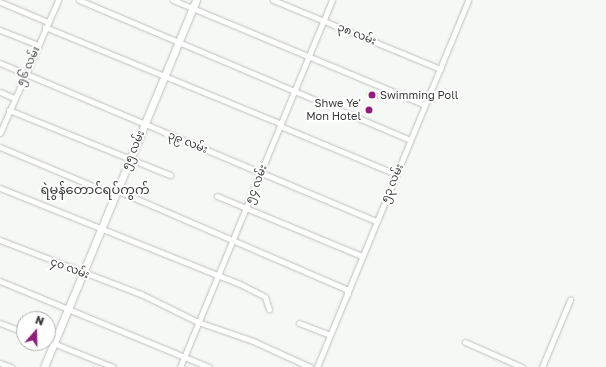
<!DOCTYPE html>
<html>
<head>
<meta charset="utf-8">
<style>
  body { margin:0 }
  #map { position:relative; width:606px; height:367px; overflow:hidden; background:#f5f8f4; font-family:"Golos Text","Noto Sans Myanmar",sans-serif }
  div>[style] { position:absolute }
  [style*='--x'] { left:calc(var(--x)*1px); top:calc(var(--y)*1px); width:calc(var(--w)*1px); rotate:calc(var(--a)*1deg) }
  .water>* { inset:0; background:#aee799 }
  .roads { filter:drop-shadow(0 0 1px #bcbfbb) drop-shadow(0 0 1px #bcbfbb) }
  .minor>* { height:5px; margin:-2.5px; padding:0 2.5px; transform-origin:2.5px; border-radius:2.5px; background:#fff }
  .secondary>* { height:7px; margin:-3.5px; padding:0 3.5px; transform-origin:3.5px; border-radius:3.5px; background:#fff }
  .dots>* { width:11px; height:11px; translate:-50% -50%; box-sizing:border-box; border:2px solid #fff; border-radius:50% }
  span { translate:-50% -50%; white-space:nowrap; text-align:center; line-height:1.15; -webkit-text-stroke:4px #fff; paint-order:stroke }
  .street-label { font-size:11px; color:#393a39 }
  .poi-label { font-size:11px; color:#393a39 }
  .left { translate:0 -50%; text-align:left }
  .right { translate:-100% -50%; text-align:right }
  .quarter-label { font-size:13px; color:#393a39 }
  .north { position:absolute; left:16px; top:311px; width:40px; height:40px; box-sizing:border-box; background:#fff; border:1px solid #b0b0b0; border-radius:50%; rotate:20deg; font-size:11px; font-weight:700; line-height:16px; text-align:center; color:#393a39 }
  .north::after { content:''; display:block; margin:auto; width:14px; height:18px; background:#901c7c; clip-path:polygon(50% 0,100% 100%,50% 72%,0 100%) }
</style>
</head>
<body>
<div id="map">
  <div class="water">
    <i style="clip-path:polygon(370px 90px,378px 93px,378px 99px,367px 96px,366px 93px)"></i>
  </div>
  <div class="roads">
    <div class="minor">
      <i style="--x:79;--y:0;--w:359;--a:22.9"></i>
      <i style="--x:173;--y:0;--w:273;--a:22.6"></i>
      <i style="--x:273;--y:0;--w:181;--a:22.4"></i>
      <i style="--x:0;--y:2;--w:52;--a:22.6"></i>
      <i style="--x:45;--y:27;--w:255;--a:22.3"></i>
      <i style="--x:0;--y:30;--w:41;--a:21.5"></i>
      <i style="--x:0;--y:63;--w:408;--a:22.8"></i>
      <i style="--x:0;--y:92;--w:15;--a:23"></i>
      <i style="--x:9;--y:110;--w:174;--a:22"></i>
      <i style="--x:280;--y:126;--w:126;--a:22.5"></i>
      <i style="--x:0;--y:133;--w:145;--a:-66.4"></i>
      <i style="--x:0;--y:147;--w:124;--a:22.8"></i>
      <i style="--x:0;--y:188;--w:256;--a:21.8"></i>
      <i style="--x:238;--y:283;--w:30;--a:27"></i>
      <i style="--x:265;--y:297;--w:13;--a:72"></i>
      <i style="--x:116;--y:190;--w:250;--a:23.3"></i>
      <i style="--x:346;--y:289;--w:5;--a:68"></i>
      <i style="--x:217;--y:196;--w:157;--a:22.5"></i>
      <i style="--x:0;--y:240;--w:151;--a:21"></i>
      <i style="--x:141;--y:294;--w:64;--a:26.2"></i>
      <i style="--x:198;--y:322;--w:58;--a:19.1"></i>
      <i style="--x:253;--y:341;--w:63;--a:24.5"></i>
      <i style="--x:0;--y:281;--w:226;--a:22.4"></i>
      <i style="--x:0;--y:323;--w:26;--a:21"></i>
      <i style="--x:299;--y:323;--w:33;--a:21"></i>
      <i style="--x:48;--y:341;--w:70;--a:21.8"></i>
      <i style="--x:465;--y:342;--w:62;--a:23.7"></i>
      <i style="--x:0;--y:363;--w:12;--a:20"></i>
      <i style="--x:180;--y:367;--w:397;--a:-67.5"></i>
      <i style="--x:317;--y:367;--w:397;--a:-67.6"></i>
      <i style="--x:542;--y:367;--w:73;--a:-67.3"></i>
    </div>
    <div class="secondary">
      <i style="--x:44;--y:367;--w:397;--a:-67.5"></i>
    </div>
  </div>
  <div class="dots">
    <i style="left:372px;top:95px;background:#901c7c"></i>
    <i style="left:369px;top:110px;background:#901c7c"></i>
  </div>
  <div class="street-label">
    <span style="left:357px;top:34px;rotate:22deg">၃၈ လမ်း</span>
    <span style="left:28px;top:66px;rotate:-66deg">၅၆ လမ်း</span>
    <span style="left:188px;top:142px;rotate:22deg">၃၉ လမ်း</span>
    <span style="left:133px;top:150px;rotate:-67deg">၅၅ လမ်း</span>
    <span style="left:392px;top:183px;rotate:-67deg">၅၃ လမ်း</span>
    <span style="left:256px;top:184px;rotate:-68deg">၅၄ လမ်း</span>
    <span style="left:70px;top:268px;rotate:21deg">၄၀ လမ်း</span>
  </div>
  <div class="poi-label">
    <span class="left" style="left:380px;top:95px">Swimming Poll</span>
    <span class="right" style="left:361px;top:110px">Shwe Ye'<br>Mon Hotel</span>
  </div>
  <div class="quarter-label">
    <span style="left:95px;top:189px">ရဲမွန်တောင်ရပ်ကွက်</span>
  </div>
  <div class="north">N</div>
</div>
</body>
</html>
